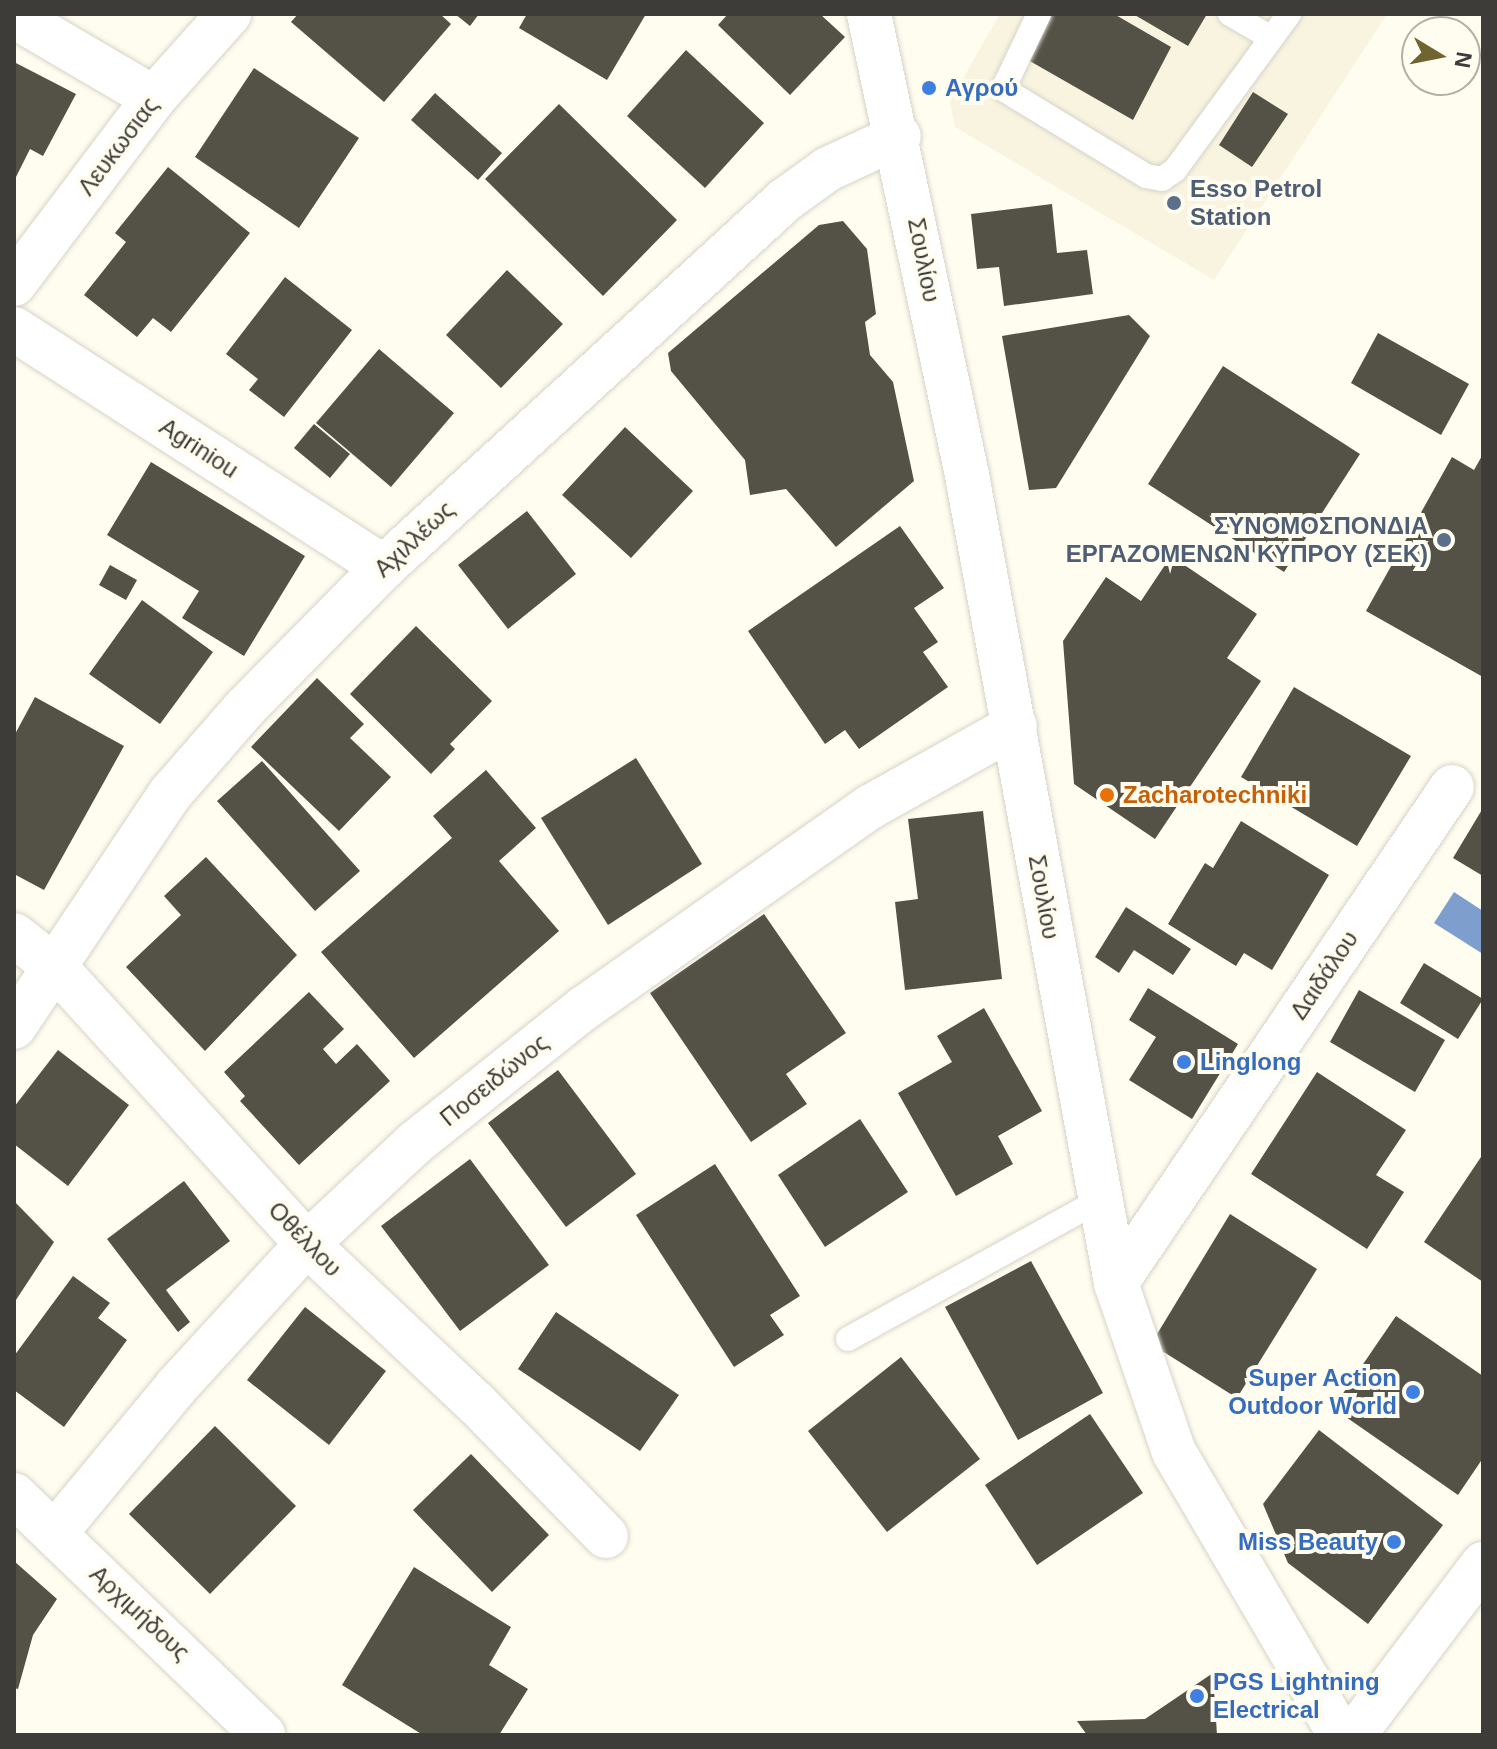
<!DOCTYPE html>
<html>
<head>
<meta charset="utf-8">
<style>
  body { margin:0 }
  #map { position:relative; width:1497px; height:1749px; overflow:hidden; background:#fffcf0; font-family:Arial,sans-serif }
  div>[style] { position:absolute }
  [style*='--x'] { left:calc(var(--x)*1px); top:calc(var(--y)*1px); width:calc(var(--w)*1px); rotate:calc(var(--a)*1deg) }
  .built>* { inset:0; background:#f9f4e0 }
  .water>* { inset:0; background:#7e9fcd }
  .building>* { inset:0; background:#545147 }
  .roads { filter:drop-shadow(0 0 2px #d6d3c7) drop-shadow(0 0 2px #d6d3c7) }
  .service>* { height:24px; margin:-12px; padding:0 12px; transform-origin:12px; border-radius:12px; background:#fff }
  .minor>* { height:44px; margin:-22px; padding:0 22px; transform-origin:22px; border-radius:22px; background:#fff }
  .tertiary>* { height:44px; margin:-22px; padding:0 22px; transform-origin:22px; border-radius:22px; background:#fff }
  .primary>* { height:44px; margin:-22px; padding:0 22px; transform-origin:22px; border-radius:22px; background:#fff }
  .dots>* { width:22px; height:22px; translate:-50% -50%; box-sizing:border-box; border:4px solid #fffcf0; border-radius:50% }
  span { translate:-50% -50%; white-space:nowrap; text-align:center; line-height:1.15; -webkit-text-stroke:8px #fffcf0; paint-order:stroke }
  .shop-label { font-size:24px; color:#366cbe; font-weight:700 }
  .left { translate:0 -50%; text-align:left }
  .right { translate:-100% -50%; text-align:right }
  .street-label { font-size:24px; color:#3e3c38 }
  .service-label { font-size:24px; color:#4e5e75; font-weight:700 }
  .food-label { font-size:24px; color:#c56008; font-weight:700 }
  .frame { position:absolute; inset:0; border:16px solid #3e3c38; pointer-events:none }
  .north { position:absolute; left:1401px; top:16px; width:80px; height:80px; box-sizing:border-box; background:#fffcf0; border:2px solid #b2afa6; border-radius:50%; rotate:100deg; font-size:22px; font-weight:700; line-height:32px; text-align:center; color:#3e3c38 }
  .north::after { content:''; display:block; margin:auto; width:28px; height:36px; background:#726431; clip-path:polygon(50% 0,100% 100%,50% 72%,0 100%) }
</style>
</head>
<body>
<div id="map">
  <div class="built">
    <i style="clip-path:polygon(1000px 14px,1387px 14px,1214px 280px,955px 127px,950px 101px)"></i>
  </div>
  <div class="water">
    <i style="clip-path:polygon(1454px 892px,1483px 911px,1483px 954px,1434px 923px)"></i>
  </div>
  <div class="building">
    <i style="clip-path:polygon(298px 14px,440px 14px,451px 24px,384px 102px,291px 22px)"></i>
    <i style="clip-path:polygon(455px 14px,479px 14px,470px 26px)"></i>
    <i style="clip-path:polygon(527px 14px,646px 14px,607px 80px,519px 28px)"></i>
    <i style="clip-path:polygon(728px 14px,820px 14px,845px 37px,790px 95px,718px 25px)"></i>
    <i style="clip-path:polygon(1052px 14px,1114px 14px,1171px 47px,1133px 120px,1028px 60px)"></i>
    <i style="clip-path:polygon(1133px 14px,1207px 14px,1188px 46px)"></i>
    <i style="clip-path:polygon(686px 50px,764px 123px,705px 188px,627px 116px)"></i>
    <i style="clip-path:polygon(14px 62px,76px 94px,43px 156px,30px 149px,14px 181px)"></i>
    <i style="clip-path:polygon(254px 68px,359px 138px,299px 228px,195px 157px)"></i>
    <i style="clip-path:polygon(1253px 92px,1288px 114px,1252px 167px,1219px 145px)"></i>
    <i style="clip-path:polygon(435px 93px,502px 153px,478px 180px,411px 120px)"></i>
    <i style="clip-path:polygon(559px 104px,677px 220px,603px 296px,485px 179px)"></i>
    <i style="clip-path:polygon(168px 167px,250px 233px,171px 332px,153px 318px,137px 337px,84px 295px,126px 242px,115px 233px)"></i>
    <i style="clip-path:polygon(1052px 204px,1057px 253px,1087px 250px,1093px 294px,1004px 306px,999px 267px,977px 269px,971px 214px)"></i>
    <i style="clip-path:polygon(843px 221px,867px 249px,876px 314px,865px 322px,870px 355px,893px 382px,914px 481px,836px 547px,786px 489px,750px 495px,745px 460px,671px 371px,668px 353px,819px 225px)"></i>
    <i style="clip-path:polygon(507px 270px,563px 324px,501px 388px,446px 335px)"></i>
    <i style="clip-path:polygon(285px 277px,352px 330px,284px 417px,249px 390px,258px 379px,226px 354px)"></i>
    <i style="clip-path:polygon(1129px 315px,1150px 336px,1056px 488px,1029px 490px,1002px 336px)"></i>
    <i style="clip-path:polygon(1378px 333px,1469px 384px,1441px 435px,1351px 383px)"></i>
    <i style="clip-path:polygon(379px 349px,454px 413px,391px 487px,316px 423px)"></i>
    <i style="clip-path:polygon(1223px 366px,1360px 454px,1284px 572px,1148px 484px)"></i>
    <i style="clip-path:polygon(314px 424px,350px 454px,330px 478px,294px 448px)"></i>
    <i style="clip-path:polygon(625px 427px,693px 491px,631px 558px,562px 495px)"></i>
    <i style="clip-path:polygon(1483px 454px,1483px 677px,1366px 611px,1452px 457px,1474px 470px)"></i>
    <i style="clip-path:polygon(151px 462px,305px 556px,244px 656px,182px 618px,199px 591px,107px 535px)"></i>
    <i style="clip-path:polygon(527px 511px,576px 574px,508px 629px,458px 565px)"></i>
    <i style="clip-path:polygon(900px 526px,944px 588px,914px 608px,938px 642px,923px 652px,948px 687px,859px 749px,845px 730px,825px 744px,748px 631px)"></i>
    <i style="clip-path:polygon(1171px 556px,1257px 614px,1227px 658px,1261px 681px,1155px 839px,1074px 784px,1063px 641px,1106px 577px,1141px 601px)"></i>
    <i style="clip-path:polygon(110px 565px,137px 580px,126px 600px,99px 585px)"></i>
    <i style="clip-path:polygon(142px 600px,213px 652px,160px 724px,89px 674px)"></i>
    <i style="clip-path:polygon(416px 626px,492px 701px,450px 744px,455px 749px,431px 774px,350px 694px)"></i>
    <i style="clip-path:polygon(317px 678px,364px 724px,350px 738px,391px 777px,339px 831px,251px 747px)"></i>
    <i style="clip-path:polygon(1294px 687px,1411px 756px,1357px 846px,1241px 777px)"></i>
    <i style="clip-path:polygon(35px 697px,124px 746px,44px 890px,14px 874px,14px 736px)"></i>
    <i style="clip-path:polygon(636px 758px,702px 864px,608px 925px,541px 818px)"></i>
    <i style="clip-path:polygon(262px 761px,360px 871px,315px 911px,217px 801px)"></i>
    <i style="clip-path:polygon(486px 770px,536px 828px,499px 861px,559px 931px,414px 1058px,321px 952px,452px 838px,433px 816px)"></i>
    <i style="clip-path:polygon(1483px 808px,1483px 876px,1453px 858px)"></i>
    <i style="clip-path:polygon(983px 811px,1002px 979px,905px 990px,895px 902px,918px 899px,908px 819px)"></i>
    <i style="clip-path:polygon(1241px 821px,1329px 875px,1272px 970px,1244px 953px,1236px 966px,1168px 924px,1205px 863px,1213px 868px)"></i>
    <i style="clip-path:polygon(206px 857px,297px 955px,205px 1051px,126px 967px,181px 915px,164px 896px)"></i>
    <i style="clip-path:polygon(1126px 907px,1191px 949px,1173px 975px,1134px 950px,1119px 973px,1095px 957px)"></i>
    <i style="clip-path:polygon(764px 914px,846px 1033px,786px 1074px,807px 1104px,751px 1142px,650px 993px)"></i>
    <i style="clip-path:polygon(1424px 963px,1483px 999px,1458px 1039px,1400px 1003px)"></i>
    <i style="clip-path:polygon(1148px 988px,1238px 1044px,1192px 1119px,1129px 1080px,1156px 1037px,1129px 1020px)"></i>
    <i style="clip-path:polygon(1359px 990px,1445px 1040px,1415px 1092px,1330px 1042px)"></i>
    <i style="clip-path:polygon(309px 992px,344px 1029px,323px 1049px,336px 1064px,357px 1044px,390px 1081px,299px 1165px,240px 1101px,245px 1096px,224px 1072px)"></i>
    <i style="clip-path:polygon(984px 1008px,1042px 1111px,998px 1136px,1013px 1164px,956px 1196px,898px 1093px,952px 1062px,937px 1036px)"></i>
    <i style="clip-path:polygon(58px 1050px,129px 1105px,68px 1186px,14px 1144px,14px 1107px)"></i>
    <i style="clip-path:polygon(558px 1070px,636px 1174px,566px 1227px,488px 1123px)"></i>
    <i style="clip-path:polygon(1317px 1072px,1406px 1130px,1376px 1175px,1404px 1192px,1367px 1249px,1251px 1174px)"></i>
    <i style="clip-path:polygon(860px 1119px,908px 1192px,825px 1247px,778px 1175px)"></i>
    <i style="clip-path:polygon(1483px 1154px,1483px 1282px,1424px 1242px)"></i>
    <i style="clip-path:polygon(470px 1159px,549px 1265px,460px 1331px,381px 1226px)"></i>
    <i style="clip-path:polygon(715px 1164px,800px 1296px,770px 1315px,784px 1335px,734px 1367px,636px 1215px)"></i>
    <i style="clip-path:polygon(184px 1181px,230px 1241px,166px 1290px,190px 1322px,178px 1332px,107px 1239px)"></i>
    <i style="clip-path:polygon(14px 1201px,54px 1242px,14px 1303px)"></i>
    <i style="clip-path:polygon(1230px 1214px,1317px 1269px,1237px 1398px,1151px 1344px)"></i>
    <i style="clip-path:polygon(1031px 1261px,1103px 1393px,1018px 1440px,945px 1307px)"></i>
    <i style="clip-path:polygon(73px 1276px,110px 1303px,98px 1318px,127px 1340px,64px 1427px,14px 1390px,14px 1356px)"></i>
    <i style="clip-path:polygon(305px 1307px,386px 1371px,329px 1445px,247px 1380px)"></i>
    <i style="clip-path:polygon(556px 1312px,679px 1395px,640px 1451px,518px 1369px)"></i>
    <i style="clip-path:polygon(1396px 1316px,1483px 1376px,1483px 1458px,1458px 1495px,1333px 1408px)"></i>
    <i style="clip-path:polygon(901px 1357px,980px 1459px,887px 1532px,808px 1431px)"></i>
    <i style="clip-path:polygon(1090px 1414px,1143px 1493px,1037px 1565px,985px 1485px)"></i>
    <i style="clip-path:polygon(215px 1426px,296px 1506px,210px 1594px,129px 1514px)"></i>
    <i style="clip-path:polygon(1319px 1430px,1443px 1525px,1368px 1624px,1288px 1563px,1263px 1504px)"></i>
    <i style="clip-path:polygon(471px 1454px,549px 1535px,492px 1592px,413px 1510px)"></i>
    <i style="clip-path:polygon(14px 1561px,57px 1599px,33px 1635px,18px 1689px,14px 1688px)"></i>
    <i style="clip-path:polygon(414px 1567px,511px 1627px,489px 1665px,528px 1689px,499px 1735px,423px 1735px,342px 1685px)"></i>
    <i style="clip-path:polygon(1213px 1673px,1217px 1735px,1087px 1735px,1077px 1721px,1145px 1719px)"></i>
  </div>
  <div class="roads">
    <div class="service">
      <i style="--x:1039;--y:14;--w:83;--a:115.6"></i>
      <i style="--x:1003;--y:89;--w:167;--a:31.3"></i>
      <i style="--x:1146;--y:176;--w:16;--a:11"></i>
      <i style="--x:1162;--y:179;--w:16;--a:-35"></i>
      <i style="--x:1175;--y:170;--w:193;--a:-53.8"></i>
      <i style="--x:1230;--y:14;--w:48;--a:30.3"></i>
      <i style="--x:848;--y:1339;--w:286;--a:-28.9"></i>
    </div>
    <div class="minor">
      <i style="--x:14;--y:16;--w:162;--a:30.4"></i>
      <i style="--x:14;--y:284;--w:233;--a:-53"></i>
      <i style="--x:154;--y:98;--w:113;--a:-48.2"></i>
      <i style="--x:14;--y:329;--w:440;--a:32.8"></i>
      <i style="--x:14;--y:935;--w:53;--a:38.2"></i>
      <i style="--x:56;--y:968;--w:373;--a:47.7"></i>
      <i style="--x:307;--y:1244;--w:232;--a:43.3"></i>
      <i style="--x:476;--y:1403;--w:186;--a:45.7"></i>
      <i style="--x:1116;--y:1283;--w:599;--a:-55.89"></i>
      <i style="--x:14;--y:1495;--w:346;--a:43.9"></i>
      <i style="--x:55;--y:1533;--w:190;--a:-50.3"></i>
      <i style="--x:176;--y:1387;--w:194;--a:-47.5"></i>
      <i style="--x:307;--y:1244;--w:149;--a:-43.1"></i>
      <i style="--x:416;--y:1142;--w:215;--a:-38.6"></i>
      <i style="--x:584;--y:1008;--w:350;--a:-35.1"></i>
      <i style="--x:870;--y:807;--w:166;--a:-29.2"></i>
    </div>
    <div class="tertiary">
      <i style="--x:869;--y:14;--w:477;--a:78"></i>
      <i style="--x:968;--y:481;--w:816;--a:79.54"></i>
      <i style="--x:1116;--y:1283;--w:179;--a:71.1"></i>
      <i style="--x:1174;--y:1452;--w:328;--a:59.6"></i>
      <i style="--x:14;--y:1027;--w:280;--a:-56.2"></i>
      <i style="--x:170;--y:794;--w:114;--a:-48.9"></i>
      <i style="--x:245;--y:708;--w:198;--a:-45.4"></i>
      <i style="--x:384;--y:567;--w:544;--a:-42.47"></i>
      <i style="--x:785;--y:200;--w:53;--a:-35.8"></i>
      <i style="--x:828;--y:169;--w:78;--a:-24.9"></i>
    </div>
    <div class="primary">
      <i style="--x:1362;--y:1724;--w:201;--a:-52.9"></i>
    </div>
  </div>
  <div class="dots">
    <i style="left:929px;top:88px;background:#3f7fe0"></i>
    <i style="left:1174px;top:203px;background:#5c6f8a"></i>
    <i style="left:1444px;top:540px;background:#5c6f8a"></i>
    <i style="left:1107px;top:795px;background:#e8710a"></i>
    <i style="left:1184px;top:1062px;background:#3f7fe0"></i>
    <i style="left:1413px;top:1392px;background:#3f7fe0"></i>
    <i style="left:1394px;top:1542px;background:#3f7fe0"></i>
    <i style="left:1197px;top:1696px;background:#3f7fe0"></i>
  </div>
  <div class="shop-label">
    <span class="left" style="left:945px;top:88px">Αγρού</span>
    <span class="left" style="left:1200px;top:1062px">Linglong</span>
    <span class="right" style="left:1397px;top:1392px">Super Action<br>Outdoor World</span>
    <span class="right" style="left:1378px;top:1542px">Miss Beauty</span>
    <span class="left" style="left:1213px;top:1696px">PGS Lightning<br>Electrical</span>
  </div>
  <div class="street-label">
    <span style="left:118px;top:146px;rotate:-53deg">Λευκωσιας</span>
    <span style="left:924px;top:260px;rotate:79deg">Σουλίου</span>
    <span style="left:199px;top:448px;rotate:33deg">Agriniou</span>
    <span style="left:414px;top:539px;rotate:-43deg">Αχιλλέως</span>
    <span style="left:1044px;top:897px;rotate:80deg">Σουλίου</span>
    <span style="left:1324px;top:975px;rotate:-56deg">Δαιδάλου</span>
    <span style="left:494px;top:1080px;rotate:-39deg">Ποσειδώνος</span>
    <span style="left:305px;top:1239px;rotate:46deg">Οθέλλου</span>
    <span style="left:140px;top:1613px;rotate:43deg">Αρχιμήδους</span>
  </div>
  <div class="service-label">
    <span class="left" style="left:1190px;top:203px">Esso Petrol<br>Station</span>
    <span class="right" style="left:1428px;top:540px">ΣΥΝΟΜΟΣΠΟΝΔΙΑ<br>ΕΡΓΑΖΟΜΕΝΩΝ ΚΥΠΡΟΥ (ΣΕΚ)</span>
  </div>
  <div class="food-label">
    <span class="left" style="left:1123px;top:795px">Zacharotechniki</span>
  </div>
  <div class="frame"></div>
  <div class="north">N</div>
</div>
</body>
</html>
